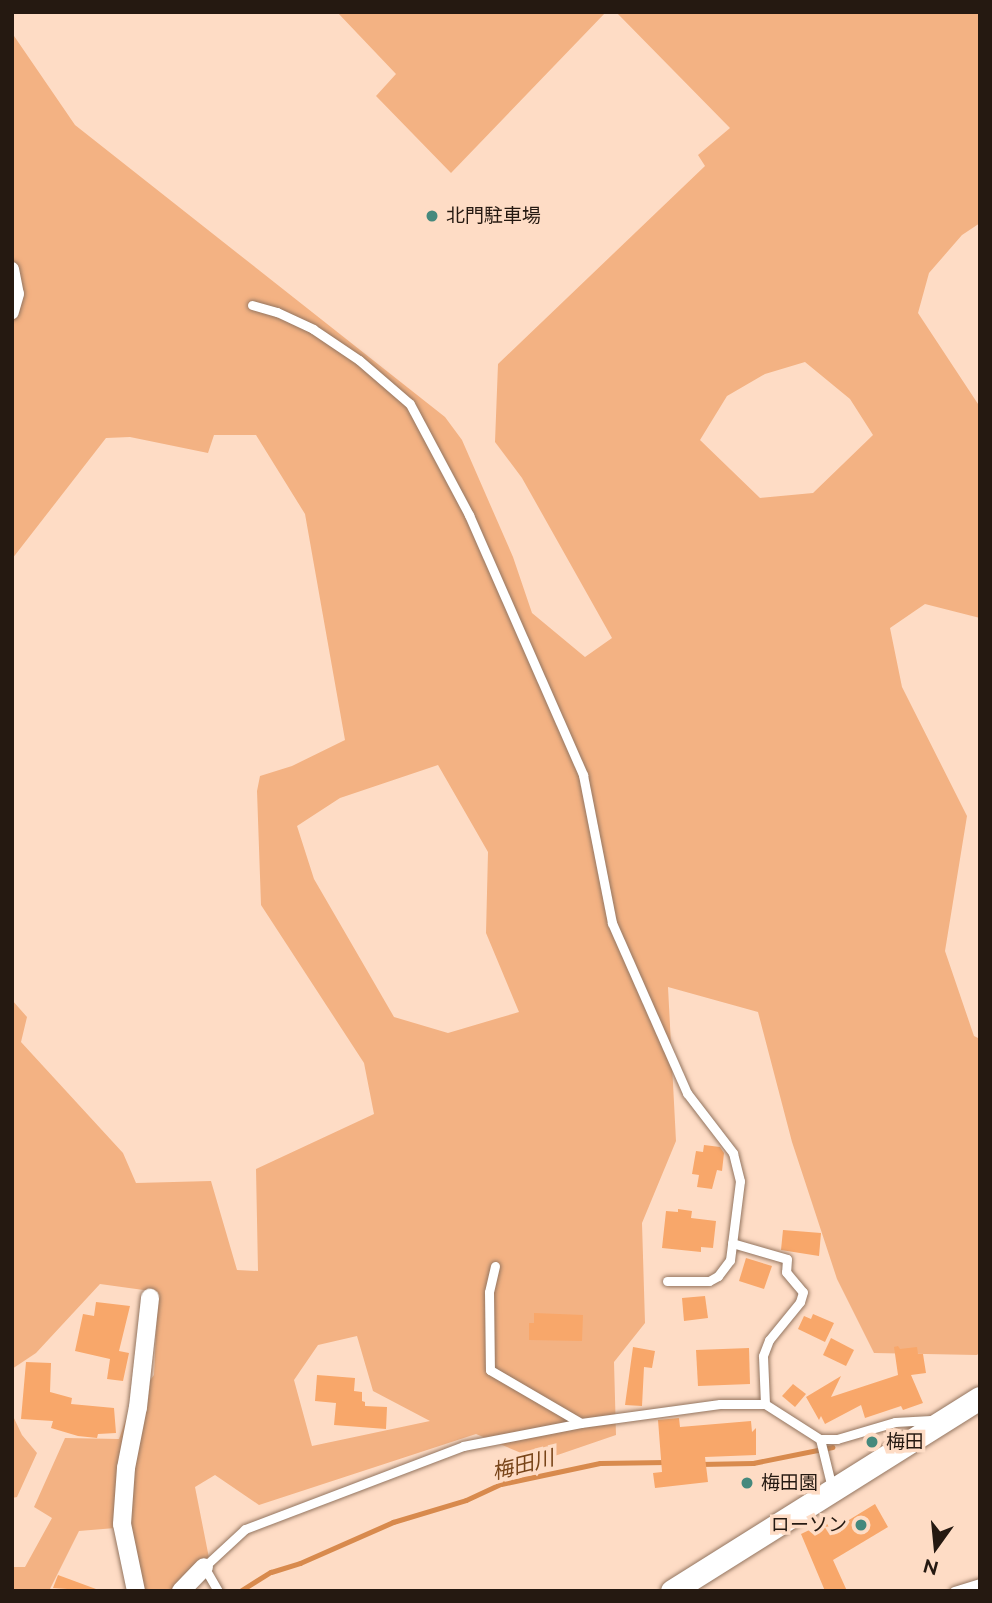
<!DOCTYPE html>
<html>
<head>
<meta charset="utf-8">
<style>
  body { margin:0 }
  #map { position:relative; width:992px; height:1603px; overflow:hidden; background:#fedcc5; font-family:Raleway,"Noto Sans JP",sans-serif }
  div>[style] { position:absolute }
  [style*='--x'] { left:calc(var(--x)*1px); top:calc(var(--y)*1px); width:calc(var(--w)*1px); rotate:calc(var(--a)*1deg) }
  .green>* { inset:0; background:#f3b283 }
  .stream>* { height:5px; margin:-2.5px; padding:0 2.5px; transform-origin:2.5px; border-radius:2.5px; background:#d88a4d }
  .building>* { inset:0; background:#f8a76a }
  .roads { filter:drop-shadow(0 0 2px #937560) drop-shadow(0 0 2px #937560) }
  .service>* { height:9px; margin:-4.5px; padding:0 4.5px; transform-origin:4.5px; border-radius:4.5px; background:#fff }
  .pedestrian>* { height:14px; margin:-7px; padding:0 7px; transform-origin:7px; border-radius:7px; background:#fff }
  .minor>* { height:18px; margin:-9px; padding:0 9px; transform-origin:9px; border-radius:9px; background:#fff }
  .tertiary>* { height:23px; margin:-11.5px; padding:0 11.5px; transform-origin:11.5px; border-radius:11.5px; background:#fff }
  .dots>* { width:19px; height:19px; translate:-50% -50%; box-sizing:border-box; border:4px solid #fedcc5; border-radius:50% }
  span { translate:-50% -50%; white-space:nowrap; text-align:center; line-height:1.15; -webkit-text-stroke:7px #fedcc5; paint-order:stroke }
  .poi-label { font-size:19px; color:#251911 }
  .left { translate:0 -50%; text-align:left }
  .right { translate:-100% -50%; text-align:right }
  .water-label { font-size:21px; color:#794519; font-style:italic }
  .frame { position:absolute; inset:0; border:14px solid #251911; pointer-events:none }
  .north { position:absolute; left:901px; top:1512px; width:70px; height:70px; -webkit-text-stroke:5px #fedcc5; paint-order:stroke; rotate:195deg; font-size:19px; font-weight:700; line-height:28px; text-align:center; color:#251911 }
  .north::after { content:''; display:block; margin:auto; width:24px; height:32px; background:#251911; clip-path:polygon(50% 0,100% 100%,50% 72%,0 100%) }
</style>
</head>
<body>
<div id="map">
  <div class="green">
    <i style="clip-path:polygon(337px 12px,606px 12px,451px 173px,376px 96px,396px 74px)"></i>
    <i style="clip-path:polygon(evenodd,616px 12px,980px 12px,980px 223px,962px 235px,929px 273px,918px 313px,980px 407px,980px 618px,925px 604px,890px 628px,902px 687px,967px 816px,945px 951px,974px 1036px,980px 1039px,980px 1352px,977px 1355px,874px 1353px,837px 1279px,792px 1142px,758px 1012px,668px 987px,676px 1141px,642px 1223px,645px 1323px,614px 1362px,616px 1435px,540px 1461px,476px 1434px,259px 1505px,215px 1475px,195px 1487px,209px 1558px,175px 1591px,143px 1591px,127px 1527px,79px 1531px,49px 1591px,12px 1591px,12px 1567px,25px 1567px,52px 1518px,34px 1507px,65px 1438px,119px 1439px,130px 1408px,154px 1375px,158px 1292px,100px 1284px,36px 1353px,12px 1369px,12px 1000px,27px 1017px,21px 1042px,123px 1153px,136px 1183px,211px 1181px,237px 1270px,258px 1271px,256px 1169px,374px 1114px,364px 1063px,261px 905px,257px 791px,260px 776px,292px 766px,345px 740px,305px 514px,256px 435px,214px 435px,208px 453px,130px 437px,106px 438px,12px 559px,12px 33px,75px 125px,445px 417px,462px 440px,513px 557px,532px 613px,585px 657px,612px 638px,522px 478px,495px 442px,498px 364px,705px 166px,698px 155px,730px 128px,616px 12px,805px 362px,850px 399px,873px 435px,813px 493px,760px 498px,700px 440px,727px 396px,765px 374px,805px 362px,616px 12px,438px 765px,488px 852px,486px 933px,519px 1012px,448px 1033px,394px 1017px,314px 879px,297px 826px,340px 798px,438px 765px,616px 12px,357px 1336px,373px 1391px,430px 1421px,312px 1446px,294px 1380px,318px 1345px,357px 1336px)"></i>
    <i style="clip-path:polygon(12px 1414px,22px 1435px,37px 1453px,17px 1497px,12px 1498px)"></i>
  </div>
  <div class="stream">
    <i style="--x:700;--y:1464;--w:53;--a:-1.1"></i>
    <i style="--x:753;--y:1463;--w:81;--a:-11.4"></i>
    <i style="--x:240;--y:1591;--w:36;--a:-32"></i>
    <i style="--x:271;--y:1572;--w:30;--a:-17"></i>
    <i style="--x:300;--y:1563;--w:102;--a:-23.8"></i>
    <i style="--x:393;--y:1522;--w:76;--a:-16.8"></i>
    <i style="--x:466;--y:1500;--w:38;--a:-25"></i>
    <i style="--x:501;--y:1484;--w:101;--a:-12"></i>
    <i style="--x:600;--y:1463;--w:66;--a:-0.9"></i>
  </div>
  <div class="building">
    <i style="clip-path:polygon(704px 1145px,720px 1147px,724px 1153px,722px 1171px,717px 1170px,712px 1189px,697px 1187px,699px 1175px,692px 1174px,696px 1151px,703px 1152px)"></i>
    <i style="clip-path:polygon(678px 1209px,692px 1211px,691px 1218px,716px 1221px,713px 1248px,701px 1247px,701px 1252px,662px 1248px,666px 1211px,678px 1212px)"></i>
    <i style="clip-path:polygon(783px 1230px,821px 1233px,819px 1256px,781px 1250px)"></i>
    <i style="clip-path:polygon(746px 1258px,772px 1266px,764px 1289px,739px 1281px)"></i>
    <i style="clip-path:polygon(705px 1296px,708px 1318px,684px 1321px,682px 1298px)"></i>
    <i style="clip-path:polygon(96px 1302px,130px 1306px,119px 1351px,129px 1353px,123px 1381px,107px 1379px,110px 1359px,75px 1351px,83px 1314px,94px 1316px)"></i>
    <i style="clip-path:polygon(534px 1313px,583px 1315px,582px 1341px,529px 1340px,529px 1323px,534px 1323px)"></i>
    <i style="clip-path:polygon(813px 1314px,834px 1323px,825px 1342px,798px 1329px,804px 1316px,811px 1319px)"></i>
    <i style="clip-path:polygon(831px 1338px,854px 1350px,846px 1366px,823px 1355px)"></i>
    <i style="clip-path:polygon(898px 1346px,900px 1349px,917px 1347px,918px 1354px,923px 1354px,926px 1373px,911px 1375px,923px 1403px,903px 1410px,901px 1406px,865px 1418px,861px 1405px,825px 1424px,821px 1416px,819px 1420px,806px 1397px,841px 1376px,831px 1397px,898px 1375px,894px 1347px)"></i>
    <i style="clip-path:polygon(633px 1347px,655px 1351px,652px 1368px,644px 1367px,642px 1406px,625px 1405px)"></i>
    <i style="clip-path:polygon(749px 1348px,750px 1384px,698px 1386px,696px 1350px)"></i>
    <i style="clip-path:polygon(26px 1362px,51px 1363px,50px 1392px,72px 1398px,71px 1404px,114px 1408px,116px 1433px,98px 1434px,97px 1438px,78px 1436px,51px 1428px,53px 1421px,21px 1419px)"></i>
    <i style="clip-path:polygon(317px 1375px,355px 1378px,354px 1391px,362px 1392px,362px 1401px,365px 1402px,365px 1406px,387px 1407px,386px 1429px,334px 1425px,336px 1403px,315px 1401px)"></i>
    <i style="clip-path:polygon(793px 1384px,806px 1394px,795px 1407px,782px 1396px)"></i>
    <i style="clip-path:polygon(679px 1418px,680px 1427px,751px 1421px,752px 1432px,756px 1428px,756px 1455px,705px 1457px,708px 1482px,655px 1488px,653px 1473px,662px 1472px,658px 1420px)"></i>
    <i style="clip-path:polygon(875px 1504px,888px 1527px,833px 1560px,847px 1591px,825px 1591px,801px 1534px,826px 1522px,831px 1531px)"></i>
    <i style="clip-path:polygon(58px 1575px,96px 1589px,96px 1591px,53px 1588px)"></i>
  </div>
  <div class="roads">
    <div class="service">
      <i style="--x:252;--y:305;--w:26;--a:16"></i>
      <i style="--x:277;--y:312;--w:40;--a:25"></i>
      <i style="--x:313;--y:329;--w:55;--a:34"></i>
      <i style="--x:359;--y:360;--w:67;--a:40.8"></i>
      <i style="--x:410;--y:404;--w:126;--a:62"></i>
      <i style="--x:469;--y:515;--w:284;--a:66.3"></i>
      <i style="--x:583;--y:775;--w:151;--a:78.9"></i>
      <i style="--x:612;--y:923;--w:186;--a:66.2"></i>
      <i style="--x:687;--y:1093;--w:76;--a:52.5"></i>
      <i style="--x:733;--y:1153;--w:29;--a:76"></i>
      <i style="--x:740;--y:1181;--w:80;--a:97.2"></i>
      <i style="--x:730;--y:1260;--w:20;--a:127"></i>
      <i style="--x:718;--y:1276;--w:10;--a:151"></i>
      <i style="--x:709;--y:1281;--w:42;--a:180"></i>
      <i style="--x:732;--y:1243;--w:57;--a:16.2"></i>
      <i style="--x:787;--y:1259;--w:13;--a:94"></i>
      <i style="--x:786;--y:1272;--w:26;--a:50"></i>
      <i style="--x:803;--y:1292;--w:10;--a:107"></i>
      <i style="--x:800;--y:1302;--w:49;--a:129.2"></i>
      <i style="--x:769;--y:1340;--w:17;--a:111"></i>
      <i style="--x:763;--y:1356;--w:48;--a:87.6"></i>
      <i style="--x:765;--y:1404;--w:65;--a:32.5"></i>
      <i style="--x:820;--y:1439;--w:50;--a:76.2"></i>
      <i style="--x:495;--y:1266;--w:27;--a:103"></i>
      <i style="--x:489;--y:1292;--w:78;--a:89.3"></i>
      <i style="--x:490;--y:1370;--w:105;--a:30.2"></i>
      <i style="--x:820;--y:1439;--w:17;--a:0"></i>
      <i style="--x:837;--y:1439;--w:60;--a:-16.3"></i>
      <i style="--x:895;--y:1422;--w:36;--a:-3"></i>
      <i style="--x:218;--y:1591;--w:28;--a:-120"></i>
      <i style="--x:204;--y:1567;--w:56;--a:-42.8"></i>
      <i style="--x:245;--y:1529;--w:233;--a:-20.8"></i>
      <i style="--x:463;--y:1446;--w:120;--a:-11"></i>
      <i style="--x:581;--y:1423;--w:140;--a:-7.8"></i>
      <i style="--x:720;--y:1404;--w:45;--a:0"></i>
      <i style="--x:954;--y:1591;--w:27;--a:-17"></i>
    </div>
    <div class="pedestrian">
      <i style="--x:12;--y:269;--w:25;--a:79"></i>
      <i style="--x:17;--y:294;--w:19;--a:106"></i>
    </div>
    <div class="minor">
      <i style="--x:136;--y:1591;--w:68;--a:-101.8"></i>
      <i style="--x:122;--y:1524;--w:56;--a:-85.9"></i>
      <i style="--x:126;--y:1468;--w:62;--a:-78.9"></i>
      <i style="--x:138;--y:1407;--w:110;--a:-83.7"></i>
      <i style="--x:181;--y:1591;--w:33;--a:-46"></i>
    </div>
    <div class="tertiary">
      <i style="--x:672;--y:1591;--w:363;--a:-32.1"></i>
    </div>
  </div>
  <div class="dots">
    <i style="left:432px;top:216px;background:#45897d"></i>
    <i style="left:872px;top:1442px;background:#45897d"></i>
    <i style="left:747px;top:1483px;background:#45897d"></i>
    <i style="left:861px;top:1525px;background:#45897d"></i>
  </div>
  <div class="poi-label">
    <span class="left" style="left:446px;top:216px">北門駐車場</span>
    <span class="left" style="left:886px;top:1442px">梅田</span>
    <span class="left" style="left:761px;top:1483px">梅田園</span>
    <span class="right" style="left:847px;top:1525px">ローソン</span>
  </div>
  <div class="water-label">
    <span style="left:523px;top:1465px;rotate:-14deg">梅田川</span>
  </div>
  <div class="frame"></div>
  <div class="north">N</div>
</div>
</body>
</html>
